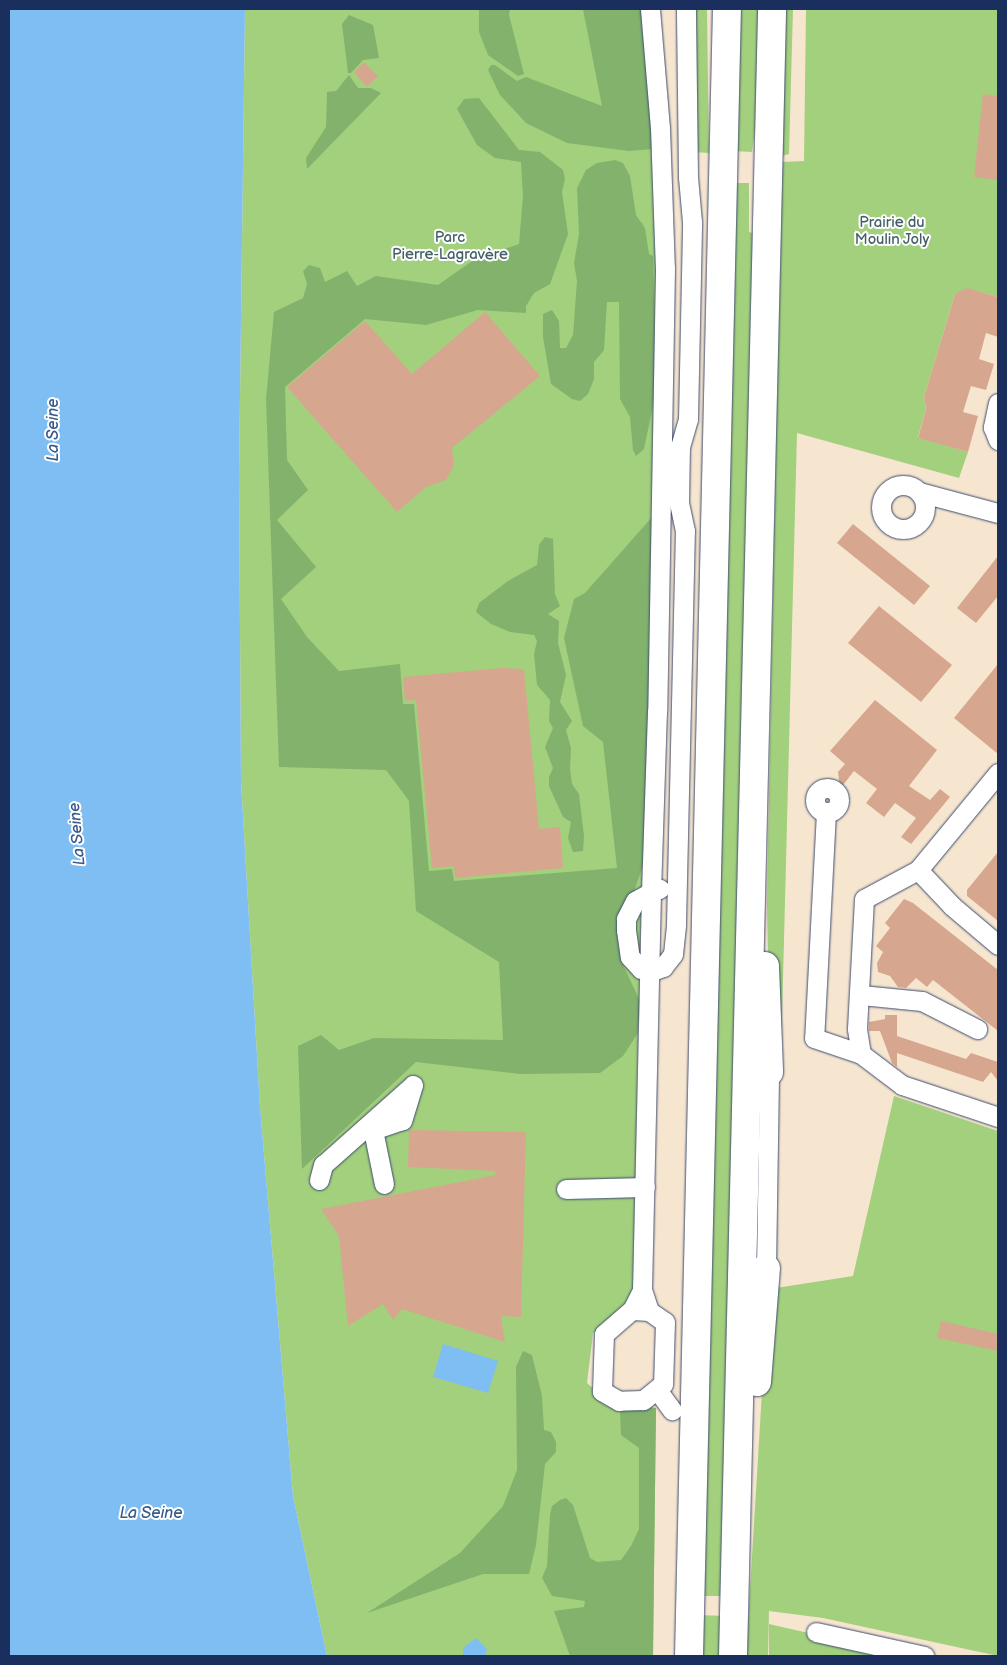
<!DOCTYPE html>
<html>
<head>
<meta charset="utf-8">
<style>
  body { margin:0 }
  #map { position:relative; width:1007px; height:1665px; overflow:hidden; background:#f6e6d0; font-family:"Balsamiq Sans",sans-serif }
  div>[style] { position:absolute }
  [style*='--x'] { left:calc(var(--x)*1px); top:calc(var(--y)*1px); width:calc(var(--w)*1px); rotate:calc(var(--a)*1deg) }
  .green>* { inset:0; background:#a3d07d }
  .forest>* { inset:0; background:#82b26c }
  .water>* { inset:0; background:#7fbef3 }
  .building>* { inset:0; background:#d6a78e }
  .roads { filter:drop-shadow(0 0 1px #3c4a6f) drop-shadow(0 0 1px #3c4a6f) }
  .minor>* { height:19px; margin:-9.5px; padding:0 9.5px; transform-origin:9.5px; border-radius:9.5px; background:#fff }
  .minor>.ring { margin:-9.5px; padding:0; box-sizing:content-box; background:none; border:19px solid #fff; border-radius:50% }
  .highway>* { height:28px; margin:-14px; padding:0 14px; transform-origin:14px; border-radius:14px; background:#fff }
  span { translate:-50% -50%; white-space:nowrap; text-align:center; line-height:1.15; -webkit-text-stroke:4px #fff; paint-order:stroke }
  .park-label { font-size:15px; color:#445f67 }
  .water-label { font-size:16px; color:#395a8b; font-style:italic }
  .frame { position:absolute; inset:0; border:10px solid #1b2f5e; pointer-events:none }
</style>
</head>
<body>
<div id="map">
  <div class="green">
    <i style="clip-path:polygon(245px 9px,647px 9px,660px 218px,638px 1033px,635px 1298px,593px 1333px,587px 1383px,620px 1412px,625px 1407px,656px 1408px,653px 1656px,327px 1656px,293px 1496px,260px 1107px,241px 782px,239px 474px)"></i>
    <i style="clip-path:polygon(693px 9px,707px 9px,709px 153px,693px 152px)"></i>
    <i style="clip-path:polygon(738px 9px,761px 9px,758px 105px,752px 152px,733px 151px)"></i>
    <i style="clip-path:polygon(786px 9px,793px 9px,789px 154px,781px 156px)"></i>
    <i style="clip-path:polygon(806px 9px,998px 9px,998px 297px,969px 289px,955px 294px,924px 397px,926px 409px,918px 437px,968px 452px,959px 478px,797px 433px,781px 1058px,768px 959px,767px 904px,781px 162px,804px 161px)"></i>
    <i style="clip-path:polygon(732px 183px,749px 183px,749px 232px,758px 235px,723px 1596px,699px 1596px)"></i>
    <i style="clip-path:polygon(894px 1096px,998px 1131px,998px 1656px,823px 1618px,769px 1611px,768px 1656px,746px 1656px,763px 1375px,776px 1288px,853px 1276px)"></i>
    <i style="clip-path:polygon(698px 1615px,725px 1616px,724px 1656px,698px 1656px)"></i>
    <i style="clip-path:polygon(769px 1624px,909px 1656px,769px 1656px)"></i>
  </div>
  <div class="forest">
    <i style="clip-path:polygon(479px 9px,510px 9px,509px 15px,524px 74px,518px 76px,488px 55px,479px 32px)"></i>
    <i style="clip-path:polygon(583px 9px,646px 9px,653px 149px,629px 151px,567px 143px,526px 123px,500px 95px,488px 70px,491px 65px,495px 65px,517px 81px,526px 77px,602px 106px)"></i>
    <i style="clip-path:polygon(349px 15px,373px 25px,379px 58px,363px 60px,351px 73px,348px 73px,342px 24px)"></i>
    <i style="clip-path:polygon(349px 75px,358px 88px,371px 88px,381px 93px,307px 169px,306px 158px,326px 127px,327px 92px,336px 91px)"></i>
    <i style="clip-path:polygon(479px 98px,519px 150px,540px 152px,563px 170px,565px 179px,562px 192px,568px 234px,550px 284px,534px 293px,526px 306px,526px 313px,478px 310px,426px 325px,365px 319px,285px 387px,287px 460px,308px 490px,277px 520px,316px 567px,281px 599px,307px 637px,339px 671px,400px 664px,403px 704px,414px 704px,429px 871px,452px 869px,454px 881px,617px 868px,603px 742px,583px 726px,564px 638px,574px 599px,585px 593px,653px 516px,645px 860px,626px 914px,623px 965px,640px 1001px,638px 1033px,623px 1056px,600px 1073px,520px 1074px,416px 1062px,302px 1169px,298px 1046px,321px 1035px,339px 1050px,374px 1038px,503px 1040px,499px 962px,416px 911px,409px 801px,386px 770px,279px 767px,266px 399px,274px 312px,303px 298px,307px 284px,303px 271px,309px 265px,320px 268px,325px 282px,347px 271px,357px 286px,376px 276px,438px 285px,475px 259px,519px 244px,523px 196px,521px 162px,495px 158px,477px 145px,457px 109px,464px 99px)"></i>
    <i style="clip-path:polygon(615px 160px,623px 163px,630px 176px,636px 215px,645px 228px,649px 254px,653px 256px,656px 391px,644px 449px,636px 456px,633px 450px,630px 417px,620px 399px,619px 302px,607px 302px,604px 350px,594px 362px,594px 379px,588px 394px,580px 401px,572px 399px,551px 384px,543px 337px,543px 314px,552px 310px,559px 321px,560px 348px,566px 348px,573px 335px,577px 281px,574px 263px,579px 234px,577px 188px,586px 170px,597px 163px)"></i>
    <i style="clip-path:polygon(545px 537px,553px 539px,555px 594px,560px 606px,548px 614px,559px 621px,558px 643px,566px 675px,560px 702px,572px 721px,566px 730px,571px 748px,570px 769px,572px 784px,579px 794px,584px 836px,583px 851px,573px 852px,568px 838px,571px 822px,563px 817px,549px 786px,549px 777px,553px 768px,545px 747px,553px 728px,549px 721px,550px 700px,537px 685px,534px 654px,537px 641px,534px 635px,510px 632px,491px 624px,476px 612px,479px 603px,508px 581px,537px 565px,539px 545px)"></i>
    <i style="clip-path:polygon(523px 1351px,532px 1355px,542px 1396px,544px 1430px,551px 1432px,556px 1442px,556px 1452px,545px 1464px,536px 1545px,529px 1574px,483px 1574px,367px 1613px,460px 1553px,503px 1506px,517px 1470px,516px 1367px)"></i>
    <i style="clip-path:polygon(629px 1404px,656px 1408px,653px 1656px,570px 1656px,554px 1611px,584px 1607px,585px 1601px,552px 1596px,542px 1578px,547px 1566px,550px 1515px,552px 1506px,560px 1500px,566px 1498px,573px 1505px,590px 1558px,597px 1562px,621px 1560px,631px 1546px,639px 1529px,639px 1448px,621px 1435px,620px 1412px)"></i>
  </div>
  <div class="water">
    <i style="clip-path:polygon(9px 9px,245px 9px,239px 474px,241px 782px,260px 1107px,293px 1496px,327px 1656px,9px 1656px)"></i>
    <i style="clip-path:polygon(443px 1344px,498px 1361px,488px 1393px,433px 1377px)"></i>
    <i style="clip-path:polygon(476px 1638px,487px 1649px,485px 1656px,463px 1656px,463px 1648px)"></i>
  </div>
  <div class="building">
    <i style="clip-path:polygon(364px 62px,378px 76px,367px 87px,354px 72px)"></i>
    <i style="clip-path:polygon(983px 94px,998px 96px,998px 180px,974px 177px)"></i>
    <i style="clip-path:polygon(967px 288px,998px 297px,998px 337px,986px 333px,979px 359px,994px 364px,986px 390px,971px 386px,963px 412px,978px 416px,968px 452px,918px 438px,926px 409px,924px 397px,955px 294px)"></i>
    <i style="clip-path:polygon(485px 312px,540px 376px,452px 448px,454px 465px,446px 480px,426px 487px,397px 512px,287px 387px,365px 321px,412px 374px)"></i>
    <i style="clip-path:polygon(853px 524px,930px 586px,914px 605px,837px 543px)"></i>
    <i style="clip-path:polygon(998px 556px,998px 596px,976px 623px,957px 608px)"></i>
    <i style="clip-path:polygon(879px 606px,952px 665px,921px 702px,848px 643px)"></i>
    <i style="clip-path:polygon(998px 664px,998px 754px,954px 718px)"></i>
    <i style="clip-path:polygon(502px 668px,524px 669px,539px 829px,560px 827px,563px 868px,455px 878px,454px 866px,432px 868px,416px 700px,405px 701px,403px 677px)"></i>
    <i style="clip-path:polygon(875px 700px,937px 750px,909px 786px,930px 800px,940px 789px,950px 797px,911px 844px,901px 837px,916px 818px,895px 803px,884px 817px,866px 803px,877px 789px,854px 771px,840px 789px,838px 772px,845px 764px,830px 751px)"></i>
    <i style="clip-path:polygon(998px 852px,998px 921px,967px 896px,967px 890px)"></i>
    <i style="clip-path:polygon(904px 899px,913px 903px,998px 970px,998px 1031px,933px 980px,927px 987px,916px 978px,906px 988px,898px 987px,890px 976px,878px 972px,877px 963px,883px 952px,876px 946px,890px 928px,885px 923px)"></i>
    <i style="clip-path:polygon(885px 1015px,897px 1015px,897px 1036px,966px 1059px,971px 1053px,998px 1062px,998px 1081px,991px 1072px,983px 1082px,897px 1053px,897px 1067px,892px 1063px,880px 1031px,869px 1031px,869px 1022px,885px 1019px)"></i>
    <i style="clip-path:polygon(409px 1130px,526px 1132px,521px 1317px,501px 1316px,505px 1342px,402px 1309px,393px 1320px,383px 1304px,348px 1326px,339px 1236px,321px 1209px,496px 1175px,495px 1171px,408px 1167px)"></i>
    <i style="clip-path:polygon(941px 1321px,998px 1334px,998px 1351px,937px 1338px)"></i>
  </div>
  <div class="roads">
    <div class="minor">
      <i style="--x:650;--y:9;--w:119;--a:85.2"></i>
      <i style="--x:660;--y:128;--w:140;--a:88"></i>
      <i style="--x:665;--y:268;--w:443;--a:91"></i>
      <i style="--x:657;--y:711;--w:181;--a:91.9"></i>
      <i style="--x:651;--y:892;--w:18;--a:151"></i>
      <i style="--x:635;--y:901;--w:20;--a:117"></i>
      <i style="--x:626;--y:919;--w:11;--a:90"></i>
      <i style="--x:626;--y:930;--w:27;--a:82"></i>
      <i style="--x:630;--y:957;--w:16;--a:47"></i>
      <i style="--x:641;--y:969;--w:11;--a:10"></i>
      <i style="--x:652;--y:971;--w:12;--a:-20"></i>
      <i style="--x:663;--y:967;--w:16;--a:-52"></i>
      <i style="--x:673;--y:954;--w:30;--a:-84"></i>
      <i style="--x:676;--y:924;--w:393;--a:-88.7"></i>
      <i style="--x:685;--y:531;--w:29;--a:-102"></i>
      <i style="--x:679;--y:503;--w:56;--a:-89"></i>
      <i style="--x:680;--y:447;--w:29;--a:-74"></i>
      <i style="--x:688;--y:419;--w:197;--a:-88.8"></i>
      <i style="--x:692;--y:222;--w:45;--a:-95.1"></i>
      <i style="--x:688;--y:177;--w:168;--a:-90.7"></i>
      <i style="--x:998;--y:403;--w:25;--a:102"></i>
      <i style="--x:993;--y:427;--w:14;--a:69"></i>
      <i class="ring" style="left:881px;top:485px;width:25px;height:25px"></i>
      <i style="--x:919;--y:492;--w:82;--a:14.9"></i>
      <i style="--x:998;--y:773;--w:126;--a:129.5"></i>
      <i style="--x:918;--y:870;--w:50;--a:46.6"></i>
      <i style="--x:952;--y:906;--w:60;--a:40.3"></i>
      <i class="ring" style="left:815px;top:788px;width:5px;height:5px"></i>
      <i style="--x:826;--y:812;--w:226;--a:93"></i>
      <i style="--x:814;--y:1038;--w:50;--a:18.8"></i>
      <i style="--x:918;--y:870;--w:61;--a:151.8"></i>
      <i style="--x:864;--y:899;--w:130;--a:93.1"></i>
      <i style="--x:857;--y:1029;--w:25;--a:81"></i>
      <i style="--x:861;--y:1054;--w:51;--a:37.1"></i>
      <i style="--x:902;--y:1085;--w:101;--a:18.4"></i>
      <i style="--x:861;--y:995;--w:61;--a:5.6"></i>
      <i style="--x:922;--y:1001;--w:62;--a:27"></i>
      <i style="--x:319;--y:1180;--w:16;--a:-75"></i>
      <i style="--x:323;--y:1165;--w:120;--a:-41.6"></i>
      <i style="--x:413;--y:1085;--w:37;--a:107"></i>
      <i style="--x:402;--y:1120;--w:31;--a:161"></i>
      <i style="--x:373;--y:1130;--w:55;--a:78.5"></i>
      <i style="--x:566;--y:1189;--w:79;--a:-1.5"></i>
      <i style="--x:766;--y:1268;--w:196;--a:-89.1"></i>
      <i style="--x:632;--y:1310;--w:17;--a:3"></i>
      <i style="--x:649;--y:1311;--w:19;--a:35"></i>
      <i style="--x:665;--y:1322;--w:62;--a:91.8"></i>
      <i style="--x:663;--y:1384;--w:26;--a:141"></i>
      <i style="--x:643;--y:1400;--w:24;--a:178"></i>
      <i style="--x:619;--y:1401;--w:20;--a:-150"></i>
      <i style="--x:602;--y:1391;--w:57;--a:-88"></i>
      <i style="--x:604;--y:1334;--w:37;--a:-41"></i>
      <i style="--x:632;--y:1310;--w:22;--a:-63"></i>
      <i style="--x:649;--y:1311;--w:22;--a:-108"></i>
      <i style="--x:642;--y:1290;--w:398;--a:-88.7"></i>
      <i style="--x:651;--y:892;--w:9;--a:-21"></i>
      <i style="--x:658;--y:1391;--w:24;--a:54"></i>
      <i style="--x:816;--y:1632;--w:111;--a:12.5"></i>
    </div>
    <div class="highway">
      <i style="--x:765;--y:966;--w:106;--a:87.8"></i>
      <i style="--x:757;--y:1382;--w:114;--a:-85.5"></i>
      <i style="--x:689;--y:1656;--w:1647;--a:-88.68"></i>
      <i style="--x:733;--y:1656;--w:1647;--a:-88.64"></i>
    </div>
  </div>
  <div class="park-label">
    <span style="left:892px;top:231px">Prairie du<br>Moulin Joly</span>
    <span style="left:450px;top:246px">Parc<br>Pierre-Lagravère</span>
  </div>
  <div class="water-label">
    <span style="left:54px;top:430px;rotate:-90deg">La Seine</span>
    <span style="left:78px;top:834px;rotate:-95deg">La Seine</span>
    <span style="left:151px;top:1514px">La Seine</span>
  </div>
  <div class="frame"></div>
</div>
</body>
</html>
